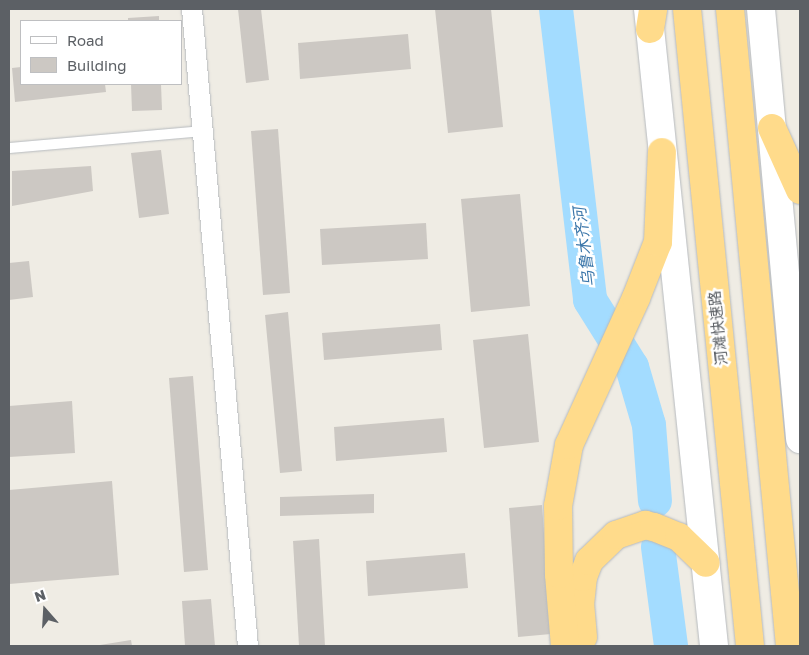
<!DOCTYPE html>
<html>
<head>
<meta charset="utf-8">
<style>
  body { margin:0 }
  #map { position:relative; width:809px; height:655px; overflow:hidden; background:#efece4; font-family:"Golos Text","Noto Sans SC",sans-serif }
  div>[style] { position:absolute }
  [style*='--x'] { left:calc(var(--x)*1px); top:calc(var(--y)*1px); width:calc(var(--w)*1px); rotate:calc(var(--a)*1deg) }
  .river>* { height:34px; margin:-17px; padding:0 17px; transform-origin:17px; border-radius:17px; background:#a3dcff }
  .building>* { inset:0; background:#ccc8c3 }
  .roads { filter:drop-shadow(0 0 1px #b6babe) drop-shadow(0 0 1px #b6babe) }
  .lane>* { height:10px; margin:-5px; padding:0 5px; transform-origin:5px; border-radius:5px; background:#fff }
  .street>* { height:20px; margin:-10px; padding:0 10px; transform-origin:10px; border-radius:10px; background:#fff }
  .secondary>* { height:28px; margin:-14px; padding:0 14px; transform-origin:14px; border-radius:14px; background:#fff }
  .highway>* { height:28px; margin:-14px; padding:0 14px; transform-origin:14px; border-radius:14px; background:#ffdb8b }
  span { translate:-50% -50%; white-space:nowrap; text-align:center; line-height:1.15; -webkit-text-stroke:5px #fff; paint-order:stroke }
  .street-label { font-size:15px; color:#5c6065 }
  .water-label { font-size:16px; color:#3c77aa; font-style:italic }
  .frame { position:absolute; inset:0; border:10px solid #5c6065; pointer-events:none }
  .legend { position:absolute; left:20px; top:20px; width:162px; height:65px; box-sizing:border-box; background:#fff; border:1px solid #bebfc1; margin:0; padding:6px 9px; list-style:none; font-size:15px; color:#5c6065 }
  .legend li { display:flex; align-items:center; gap:10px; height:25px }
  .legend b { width:25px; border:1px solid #bebfc1 }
  .north { position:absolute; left:20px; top:585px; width:50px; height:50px; -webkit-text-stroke:4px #fff; paint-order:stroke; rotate:341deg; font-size:14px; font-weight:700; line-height:20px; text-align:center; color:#5c6065 }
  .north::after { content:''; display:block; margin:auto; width:18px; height:22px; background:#5c6065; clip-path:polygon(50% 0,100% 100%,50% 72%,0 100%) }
</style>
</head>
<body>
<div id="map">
  <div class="river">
    <i style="--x:556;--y:9;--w:293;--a:83.3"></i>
    <i style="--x:590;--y:300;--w:79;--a:57.9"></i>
    <i style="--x:632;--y:367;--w:60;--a:73.7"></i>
    <i style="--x:649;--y:425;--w:76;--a:85.5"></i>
    <i style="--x:658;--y:547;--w:100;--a:82.5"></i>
  </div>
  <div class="building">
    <i style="clip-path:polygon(238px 9px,261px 9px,269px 80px,246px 83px)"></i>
    <i style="clip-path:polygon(435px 9px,491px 9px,503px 127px,448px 133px)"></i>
    <i style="clip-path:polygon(159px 16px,159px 21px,128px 21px,128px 18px)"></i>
    <i style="clip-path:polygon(408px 34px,411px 69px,300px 79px,298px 43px)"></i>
    <i style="clip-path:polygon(21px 67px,21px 84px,105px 84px,106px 92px,15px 102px,12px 68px)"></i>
    <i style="clip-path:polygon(131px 84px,161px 84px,162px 110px,132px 111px)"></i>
    <i style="clip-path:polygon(278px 129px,290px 293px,263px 295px,251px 131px)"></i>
    <i style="clip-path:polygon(161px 150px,169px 214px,139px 218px,131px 153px)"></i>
    <i style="clip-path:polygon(91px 166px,93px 191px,12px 206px,12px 171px)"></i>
    <i style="clip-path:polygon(520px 194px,530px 306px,471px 312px,461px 199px)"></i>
    <i style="clip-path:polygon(426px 223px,428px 259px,322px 265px,320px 229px)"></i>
    <i style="clip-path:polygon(29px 261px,33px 297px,9px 300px,9px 263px)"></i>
    <i style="clip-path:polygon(288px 312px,302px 471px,280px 473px,265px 315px)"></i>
    <i style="clip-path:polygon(440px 324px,442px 350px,324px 360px,322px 333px)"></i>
    <i style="clip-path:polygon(528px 334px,539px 442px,484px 448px,473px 340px)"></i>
    <i style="clip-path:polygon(193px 376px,208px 570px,184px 572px,169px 378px)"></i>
    <i style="clip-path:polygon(72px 401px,75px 453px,9px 457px,9px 406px)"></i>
    <i style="clip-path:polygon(444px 418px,447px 452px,336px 461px,334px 427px)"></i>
    <i style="clip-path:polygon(112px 481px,119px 575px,9px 584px,9px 490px)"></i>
    <i style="clip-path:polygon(374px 494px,374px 513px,280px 516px,280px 497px)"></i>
    <i style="clip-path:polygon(542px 505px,551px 634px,518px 637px,509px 508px)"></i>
    <i style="clip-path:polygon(319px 539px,325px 646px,299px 646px,293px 541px)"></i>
    <i style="clip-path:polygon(465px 553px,468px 588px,368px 596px,366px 561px)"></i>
    <i style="clip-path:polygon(211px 599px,215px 646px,185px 646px,182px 601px)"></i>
    <i style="clip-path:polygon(131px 640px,132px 646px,101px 646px,100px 645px)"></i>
  </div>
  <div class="roads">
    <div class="lane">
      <i style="--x:9;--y:148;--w:196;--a:-5"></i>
    </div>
    <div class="street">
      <i style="--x:192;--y:9;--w:639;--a:84.98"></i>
    </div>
    <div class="secondary">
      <i style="--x:648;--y:9;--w:640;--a:84.08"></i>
      <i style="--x:761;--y:9;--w:432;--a:84.8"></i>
    </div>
    <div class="highway">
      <i style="--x:687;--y:9;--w:640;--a:84.35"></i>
      <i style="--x:730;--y:9;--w:640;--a:84.62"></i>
      <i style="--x:650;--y:29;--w:20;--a:-81"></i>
      <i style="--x:772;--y:128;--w:68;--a:65.7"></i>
      <i style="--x:583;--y:637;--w:32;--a:-95"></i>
      <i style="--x:580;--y:605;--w:28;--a:-84"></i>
      <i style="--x:583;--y:577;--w:17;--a:-69"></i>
      <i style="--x:589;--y:561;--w:37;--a:-44"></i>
      <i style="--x:616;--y:535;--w:31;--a:-19"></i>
      <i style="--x:645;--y:525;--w:9;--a:13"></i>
      <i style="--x:654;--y:527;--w:27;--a:22"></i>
      <i style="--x:679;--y:537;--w:37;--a:44"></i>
      <i style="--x:565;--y:646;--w:72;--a:-94.8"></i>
      <i style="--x:559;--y:574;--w:68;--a:-90.8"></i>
      <i style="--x:558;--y:506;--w:62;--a:-79.8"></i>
      <i style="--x:569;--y:445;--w:162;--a:-65.5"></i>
      <i style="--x:636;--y:298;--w:60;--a:-68.6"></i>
      <i style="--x:658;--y:242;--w:90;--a:-87.5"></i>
    </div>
  </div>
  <div class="street-label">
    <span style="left:718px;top:328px;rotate:-96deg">河滩快速路</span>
  </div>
  <div class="water-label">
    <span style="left:584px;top:247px;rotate:-97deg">乌鲁木齐河</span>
  </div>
  <div class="frame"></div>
  <ul class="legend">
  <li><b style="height:6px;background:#fff"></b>Road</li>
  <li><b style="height:14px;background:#ccc8c3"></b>Building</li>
  </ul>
  <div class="north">N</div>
</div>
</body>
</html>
